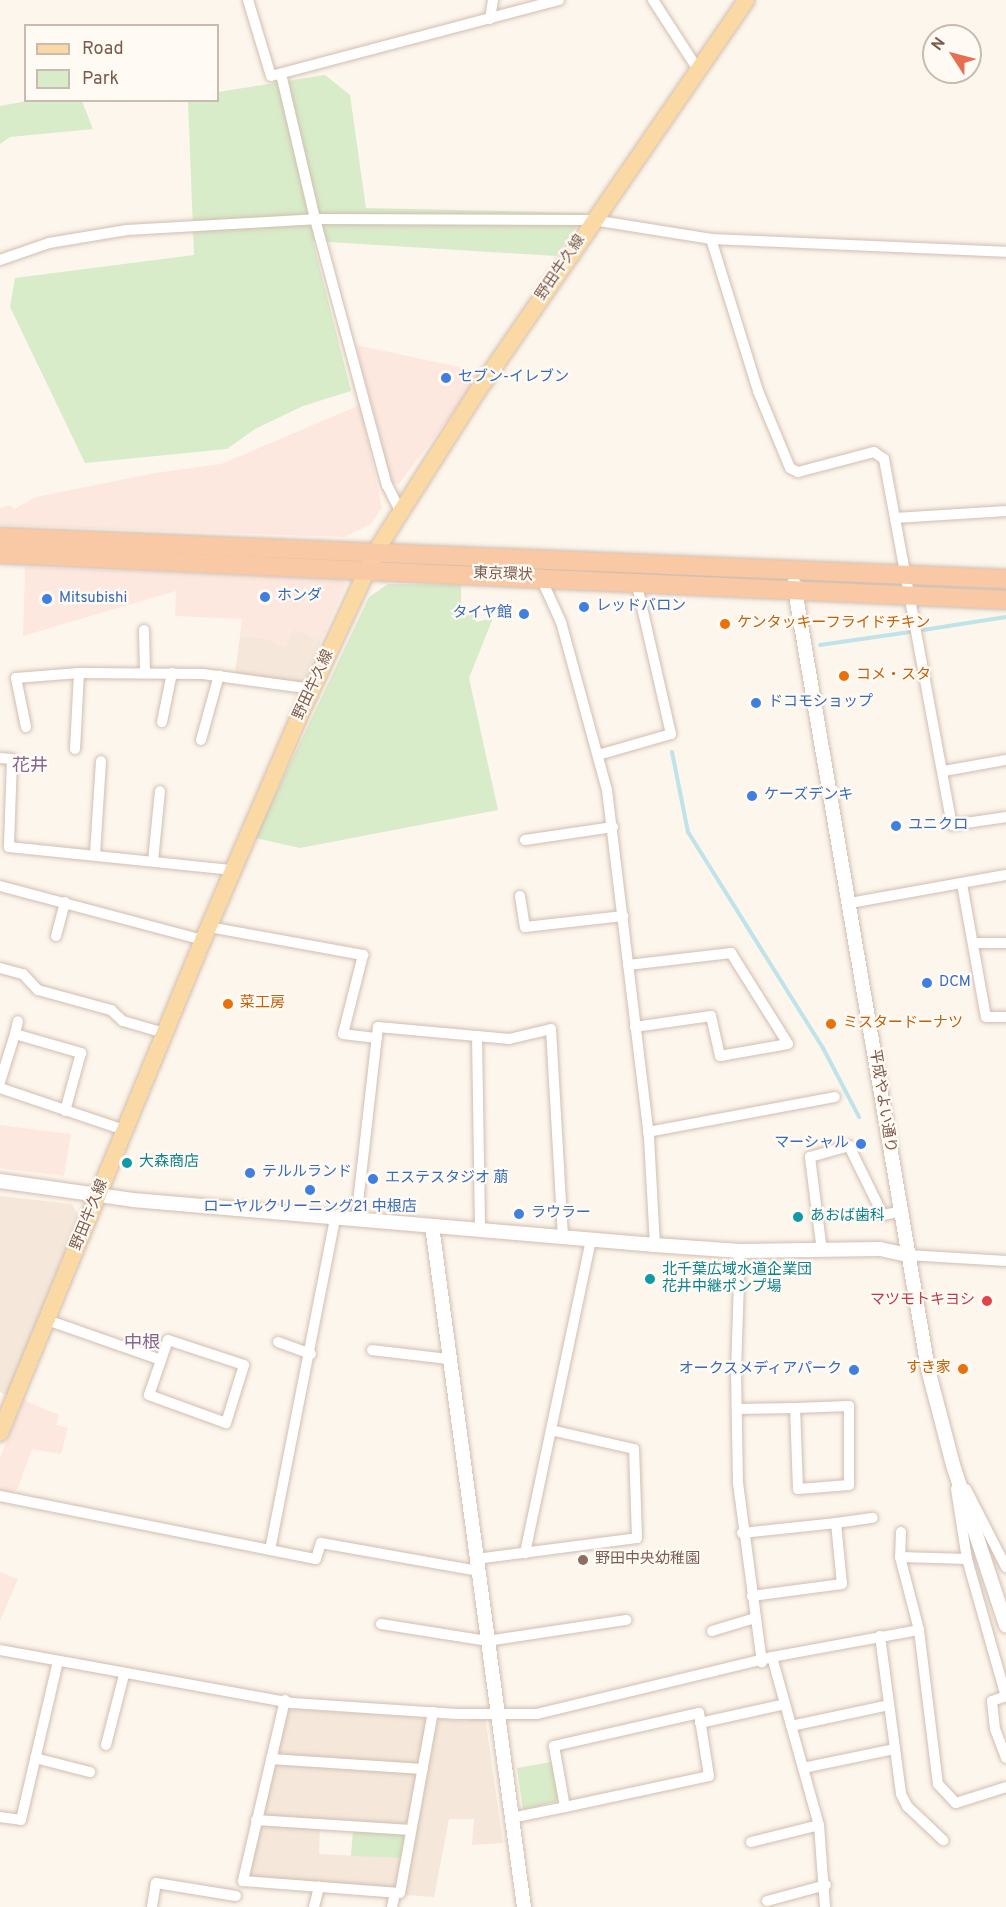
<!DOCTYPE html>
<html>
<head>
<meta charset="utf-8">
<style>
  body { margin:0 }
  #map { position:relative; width:1006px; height:1907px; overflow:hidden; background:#fdf6ec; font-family:Overpass,"Noto Sans JP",sans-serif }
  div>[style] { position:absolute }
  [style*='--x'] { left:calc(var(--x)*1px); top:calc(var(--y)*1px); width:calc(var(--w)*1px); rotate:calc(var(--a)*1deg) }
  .residential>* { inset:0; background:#f5e8da }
  .commercial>* { inset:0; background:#fde8e0 }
  .green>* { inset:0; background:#d8ecc9 }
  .stream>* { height:4px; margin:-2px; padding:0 2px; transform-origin:2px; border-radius:2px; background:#bfe3e8 }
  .roads { filter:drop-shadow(0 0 2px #d1beb0) drop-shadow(0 0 2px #d1beb0) }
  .minor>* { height:10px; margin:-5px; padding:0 5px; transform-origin:5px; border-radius:5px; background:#fff }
  .tertiary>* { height:14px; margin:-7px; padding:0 7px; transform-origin:7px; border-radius:7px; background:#fff }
  .primary>* { height:16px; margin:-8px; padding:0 8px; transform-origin:8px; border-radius:8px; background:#fbd9a5 }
  .trunk>* { height:18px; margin:-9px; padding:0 9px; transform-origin:9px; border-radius:9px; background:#f9c8a4 }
  .dots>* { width:16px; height:16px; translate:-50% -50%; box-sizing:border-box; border:3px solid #fffaf3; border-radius:50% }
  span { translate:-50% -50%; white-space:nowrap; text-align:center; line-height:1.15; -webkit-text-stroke:4.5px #fffaf3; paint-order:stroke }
  .street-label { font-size:15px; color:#7a5c4d }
  .shop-label { font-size:15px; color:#366cbe }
  .left { translate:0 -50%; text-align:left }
  .right { translate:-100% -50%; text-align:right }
  .food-label { font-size:15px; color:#c56008 }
  .culture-label { font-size:15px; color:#0d838f }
  .health-label { font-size:15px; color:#be3a42 }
  .education-label { font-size:15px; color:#785e54 }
  .quarter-label { font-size:18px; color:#846695 }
  .legend { position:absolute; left:24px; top:24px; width:195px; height:78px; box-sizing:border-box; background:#fffaf3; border:2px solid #cabbb1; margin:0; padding:8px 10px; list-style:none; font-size:18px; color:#7a5c4d }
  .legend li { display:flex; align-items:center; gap:12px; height:30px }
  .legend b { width:30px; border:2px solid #cabbb1 }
  .north { position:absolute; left:922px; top:24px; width:60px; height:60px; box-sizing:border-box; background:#fffaf3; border:2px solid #cabbb1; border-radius:50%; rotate:306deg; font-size:16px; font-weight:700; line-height:24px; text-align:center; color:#7a5c4d }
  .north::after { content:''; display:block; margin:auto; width:21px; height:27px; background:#e76f51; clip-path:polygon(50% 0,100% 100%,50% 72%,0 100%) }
</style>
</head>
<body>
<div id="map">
  <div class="residential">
    <i style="clip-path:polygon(294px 628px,321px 641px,303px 683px,235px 673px,240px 636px,264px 638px,285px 647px)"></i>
    <i style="clip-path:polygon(0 1196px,72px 1204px,79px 1216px,7px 1395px,0 1392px)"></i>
    <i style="clip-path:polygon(293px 1709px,424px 1718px,427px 1722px,420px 1760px,415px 1764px,282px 1755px,278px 1751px,287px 1712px)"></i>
    <i style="clip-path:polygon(468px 1714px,485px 1716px,503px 1843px,472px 1845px,474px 1819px,449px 1819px,434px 1897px,405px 1895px,437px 1723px,441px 1719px,467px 1722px)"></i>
    <i style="clip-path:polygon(279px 1765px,413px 1774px,417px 1778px,408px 1821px,404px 1824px,267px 1816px,264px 1812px,274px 1769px)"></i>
    <i style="clip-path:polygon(265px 1826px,320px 1829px,319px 1854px,401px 1858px,397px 1884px,393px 1888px,253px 1877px,249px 1872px,260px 1829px)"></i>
  </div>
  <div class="commercial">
    <i style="clip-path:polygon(356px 345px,483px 372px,399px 484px,391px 483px)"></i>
    <i style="clip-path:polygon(360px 405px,382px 508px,371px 524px,345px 537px,0 525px,0 508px,10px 505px,14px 509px,36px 497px,155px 473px,221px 464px)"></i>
    <i style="clip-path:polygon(25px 567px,343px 579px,346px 584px,321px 641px,294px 629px,285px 647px,264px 638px,240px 636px,242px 619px,175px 616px,176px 591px,23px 636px)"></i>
    <i style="clip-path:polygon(0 1125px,71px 1134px,64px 1176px,0 1168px)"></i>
    <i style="clip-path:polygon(24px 1400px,59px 1415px,56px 1425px,68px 1428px,61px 1454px,32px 1449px,18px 1488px,7px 1496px,0 1494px,0 1457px)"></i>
    <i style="clip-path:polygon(0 1572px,18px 1579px,0 1621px)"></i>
  </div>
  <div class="green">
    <i style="clip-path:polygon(325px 75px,350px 95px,366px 208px,586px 213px,556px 256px,313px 241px,351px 391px,303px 406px,255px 429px,227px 449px,85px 463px,10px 307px,15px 278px,194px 255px,188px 101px,218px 100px,218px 92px)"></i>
    <i style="clip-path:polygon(27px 101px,82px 101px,93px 129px,10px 137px,0 144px,0 106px)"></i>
    <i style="clip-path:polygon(388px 584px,461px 585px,461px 612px,475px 612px,476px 622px,493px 618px,469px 678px,498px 810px,300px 848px,255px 838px,369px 597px)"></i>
    <i style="clip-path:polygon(551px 1762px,560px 1797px,555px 1802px,523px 1810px,517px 1768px)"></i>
    <i style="clip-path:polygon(353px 1831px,402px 1834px,405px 1839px,401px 1858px,351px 1856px)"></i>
  </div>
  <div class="stream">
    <i style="--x:923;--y:630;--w:84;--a:-8.9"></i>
    <i style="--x:820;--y:645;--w:91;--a:-8.2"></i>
    <i style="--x:672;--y:752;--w:82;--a:78.7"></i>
    <i style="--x:688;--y:832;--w:255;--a:58"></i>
    <i style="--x:823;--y:1048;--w:78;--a:62.4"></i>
  </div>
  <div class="roads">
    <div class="minor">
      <i style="--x:248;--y:0;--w:79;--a:73.2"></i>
      <i style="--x:271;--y:76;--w:298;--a:-14.8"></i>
      <i style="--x:653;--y:0;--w:81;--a:57.1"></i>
      <i style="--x:490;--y:19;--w:19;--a:-81"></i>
      <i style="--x:281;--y:74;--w:149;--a:76.8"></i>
      <i style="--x:315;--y:219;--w:276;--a:74.9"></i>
      <i style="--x:387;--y:485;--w:27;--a:63"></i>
      <i style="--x:711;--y:239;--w:159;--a:72.8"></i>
      <i style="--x:758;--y:391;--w:83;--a:67.4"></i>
      <i style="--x:790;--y:468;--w:9;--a:27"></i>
      <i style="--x:798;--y:472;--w:79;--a:-14.7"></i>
      <i style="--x:874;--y:452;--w:12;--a:35"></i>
      <i style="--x:884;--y:459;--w:372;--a:79.5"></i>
      <i style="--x:952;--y:825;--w:55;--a:-8.4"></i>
      <i style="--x:0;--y:260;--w:52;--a:-19.1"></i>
      <i style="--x:49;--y:243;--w:79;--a:-9.5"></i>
      <i style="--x:127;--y:230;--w:188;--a:-3.3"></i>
      <i style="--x:315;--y:219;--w:278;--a:0.2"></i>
      <i style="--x:593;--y:220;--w:120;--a:9.1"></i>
      <i style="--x:711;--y:239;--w:295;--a:2.5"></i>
      <i style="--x:896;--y:518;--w:110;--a:-3.6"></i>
      <i style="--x:540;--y:576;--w:51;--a:65.5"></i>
      <i style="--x:561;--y:622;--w:174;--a:74.7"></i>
      <i style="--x:607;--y:790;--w:351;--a:83.1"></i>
      <i style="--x:649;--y:1138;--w:107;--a:86.8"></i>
      <i style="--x:144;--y:630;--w:42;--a:88.6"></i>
      <i style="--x:162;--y:722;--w:50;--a:-78.5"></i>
      <i style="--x:26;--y:727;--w:50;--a:-101.5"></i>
      <i style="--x:16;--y:678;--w:63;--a:-4.5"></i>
      <i style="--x:201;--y:740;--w:67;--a:-74.5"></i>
      <i style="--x:75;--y:749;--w:76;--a:-87"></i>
      <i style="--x:79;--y:673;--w:124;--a:0.5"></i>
      <i style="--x:203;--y:674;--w:110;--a:7.8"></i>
      <i style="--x:598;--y:755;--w:76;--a:-16"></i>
      <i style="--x:671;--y:734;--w:157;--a:-102.9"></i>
      <i style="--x:0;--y:758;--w:12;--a:5"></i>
      <i style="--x:12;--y:759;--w:88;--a:92"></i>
      <i style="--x:9;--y:847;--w:225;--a:5.9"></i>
      <i style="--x:944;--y:771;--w:63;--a:-10.1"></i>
      <i style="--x:525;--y:840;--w:89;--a:-8.4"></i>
      <i style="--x:95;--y:854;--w:93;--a:-86.3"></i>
      <i style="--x:153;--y:861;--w:70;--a:-84.3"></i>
      <i style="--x:962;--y:884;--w:135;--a:79.8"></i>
      <i style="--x:986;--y:1017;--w:20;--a:0"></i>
      <i style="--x:0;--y:886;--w:210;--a:14.9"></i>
      <i style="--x:520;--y:896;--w:31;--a:81"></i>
      <i style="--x:525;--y:927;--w:99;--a:-6.4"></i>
      <i style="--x:850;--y:903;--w:158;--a:-10.2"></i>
      <i style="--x:209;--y:927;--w:157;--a:10.3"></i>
      <i style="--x:363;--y:955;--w:81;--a:104.2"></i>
      <i style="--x:343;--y:1034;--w:34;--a:7"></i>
      <i style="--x:56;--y:936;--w:35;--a:-75"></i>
      <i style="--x:973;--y:943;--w:33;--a:0"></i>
      <i style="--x:628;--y:965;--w:104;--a:-6.6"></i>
      <i style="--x:731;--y:953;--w:107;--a:57.9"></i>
      <i style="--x:788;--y:1044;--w:69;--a:170"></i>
      <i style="--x:720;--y:1056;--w:41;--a:-102.7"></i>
      <i style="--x:711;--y:1016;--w:77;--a:171.8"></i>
      <i style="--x:0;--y:968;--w:24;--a:15"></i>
      <i style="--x:23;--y:974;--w:22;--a:47"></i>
      <i style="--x:38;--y:990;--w:76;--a:15.3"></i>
      <i style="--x:111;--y:1010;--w:16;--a:43"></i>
      <i style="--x:123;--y:1021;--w:43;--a:16.3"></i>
      <i style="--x:15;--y:1034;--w:13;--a:-77"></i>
      <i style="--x:477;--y:1036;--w:194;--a:89.1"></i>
      <i style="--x:0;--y:1082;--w:50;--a:-72.6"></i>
      <i style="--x:15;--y:1034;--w:69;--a:16.1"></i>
      <i style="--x:81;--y:1053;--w:60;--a:105.4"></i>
      <i style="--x:0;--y:1088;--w:131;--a:18.7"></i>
      <i style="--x:648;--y:1132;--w:190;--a:-10.6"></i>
      <i style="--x:356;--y:1220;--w:194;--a:-83.5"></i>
      <i style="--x:378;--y:1027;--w:132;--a:5.2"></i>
      <i style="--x:509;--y:1039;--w:43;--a:-13.4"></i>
      <i style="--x:551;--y:1029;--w:207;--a:86.7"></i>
      <i style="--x:740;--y:1251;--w:120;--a:91.9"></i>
      <i style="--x:736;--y:1371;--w:112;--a:89"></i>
      <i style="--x:738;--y:1483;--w:181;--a:82.4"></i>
      <i style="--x:822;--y:1251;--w:95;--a:-97.3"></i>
      <i style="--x:810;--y:1157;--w:41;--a:-15.8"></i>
      <i style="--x:849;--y:1146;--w:77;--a:63.8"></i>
      <i style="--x:883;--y:1215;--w:16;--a:-11"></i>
      <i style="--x:908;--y:1255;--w:98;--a:3.5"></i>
      <i style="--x:47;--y:1320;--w:121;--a:19.3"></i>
      <i style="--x:161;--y:1360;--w:21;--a:-71"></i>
      <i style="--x:168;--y:1340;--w:80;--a:18.2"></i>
      <i style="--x:244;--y:1365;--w:61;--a:107.2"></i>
      <i style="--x:226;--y:1423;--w:82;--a:-160"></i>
      <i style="--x:149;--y:1395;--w:37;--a:-71"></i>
      <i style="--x:278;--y:1342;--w:35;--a:20"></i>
      <i style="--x:372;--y:1350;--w:78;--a:6.7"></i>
      <i style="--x:737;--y:1409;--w:58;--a:-1"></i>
      <i style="--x:795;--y:1408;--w:54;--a:-2.1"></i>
      <i style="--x:849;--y:1406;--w:79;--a:90"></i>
      <i style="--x:849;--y:1485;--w:51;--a:175.5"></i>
      <i style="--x:798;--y:1489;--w:81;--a:-92.1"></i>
      <i style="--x:956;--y:1489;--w:71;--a:81.1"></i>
      <i style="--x:967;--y:1559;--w:143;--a:74.2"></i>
      <i style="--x:966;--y:1489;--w:88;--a:62.9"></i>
      <i style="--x:0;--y:1496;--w:322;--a:11.3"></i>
      <i style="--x:316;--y:1559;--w:17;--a:-73"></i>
      <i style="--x:321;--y:1543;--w:159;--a:10.1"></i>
      <i style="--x:836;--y:1523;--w:37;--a:-8"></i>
      <i style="--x:901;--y:1532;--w:25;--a:92"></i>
      <i style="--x:900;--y:1557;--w:75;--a:75.4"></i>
      <i style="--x:919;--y:1630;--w:155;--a:83"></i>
      <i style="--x:938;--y:1784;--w:26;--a:47"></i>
      <i style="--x:956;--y:1803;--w:52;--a:-17.7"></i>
      <i style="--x:742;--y:1533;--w:95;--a:-6.1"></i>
      <i style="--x:836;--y:1523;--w:61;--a:84.4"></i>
      <i style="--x:842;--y:1584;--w:91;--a:172.4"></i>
      <i style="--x:270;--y:1550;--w:338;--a:-78.9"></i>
      <i style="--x:525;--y:1553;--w:321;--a:-78.1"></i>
      <i style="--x:900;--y:1557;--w:67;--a:1.7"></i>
      <i style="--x:476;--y:1559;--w:162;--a:-7.4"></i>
      <i style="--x:637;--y:1538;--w:89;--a:-91.9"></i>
      <i style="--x:634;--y:1449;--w:85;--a:-167.1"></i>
      <i style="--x:381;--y:1624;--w:107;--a:9.1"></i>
      <i style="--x:487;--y:1641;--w:141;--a:-8.6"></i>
      <i style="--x:712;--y:1631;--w:45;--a:-16.8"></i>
      <i style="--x:880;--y:1636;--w:159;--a:82.4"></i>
      <i style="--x:901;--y:1794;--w:13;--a:63"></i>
      <i style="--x:907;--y:1806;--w:50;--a:43.4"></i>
      <i style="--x:0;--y:1650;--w:297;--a:10.3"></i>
      <i style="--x:292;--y:1703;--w:165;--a:3.8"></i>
      <i style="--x:457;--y:1714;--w:80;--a:0"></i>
      <i style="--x:537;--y:1714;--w:242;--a:-13.6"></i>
      <i style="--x:772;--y:1657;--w:149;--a:-10.4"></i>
      <i style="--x:772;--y:1657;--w:174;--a:74.4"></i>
      <i style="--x:819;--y:1825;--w:82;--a:85.8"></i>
      <i style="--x:1006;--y:1696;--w:15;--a:160"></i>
      <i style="--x:992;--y:1701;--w:28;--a:84"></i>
      <i style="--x:995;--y:1729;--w:31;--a:69"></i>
      <i style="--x:285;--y:1700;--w:186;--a:103.1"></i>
      <i style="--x:243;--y:1881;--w:157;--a:4.4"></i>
      <i style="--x:400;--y:1893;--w:184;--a:-79.7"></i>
      <i style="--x:700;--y:1723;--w:87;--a:-12.6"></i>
      <i style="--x:791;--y:1726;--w:100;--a:-12.1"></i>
      <i style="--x:106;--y:1745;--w:72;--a:-75.6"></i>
      <i style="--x:35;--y:1758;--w:57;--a:14.3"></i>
      <i style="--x:271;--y:1759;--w:152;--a:3.8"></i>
      <i style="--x:803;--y:1768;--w:94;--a:-11.7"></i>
      <i style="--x:0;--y:1817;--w:21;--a:8"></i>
      <i style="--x:21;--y:1820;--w:163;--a:-76.9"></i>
      <i style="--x:511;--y:1818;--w:55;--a:-11.5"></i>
      <i style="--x:565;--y:1807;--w:147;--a:-12.1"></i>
      <i style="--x:709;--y:1776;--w:64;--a:-99"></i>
      <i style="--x:699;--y:1713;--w:149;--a:167.2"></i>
      <i style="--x:554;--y:1746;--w:62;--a:79.8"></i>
      <i style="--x:256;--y:1820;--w:155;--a:3.7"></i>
      <i style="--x:751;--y:1842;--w:70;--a:-14"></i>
      <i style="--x:767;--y:1901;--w:61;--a:-15.2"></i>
      <i style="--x:152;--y:1907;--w:24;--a:-81"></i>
      <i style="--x:156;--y:1883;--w:81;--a:9.2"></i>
      <i style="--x:314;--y:1907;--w:21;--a:-76"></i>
      <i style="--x:392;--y:1907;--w:14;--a:-78"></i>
    </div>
    <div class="tertiary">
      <i style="--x:794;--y:584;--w:796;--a:80.31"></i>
      <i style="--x:928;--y:1369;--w:99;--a:75.4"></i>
      <i style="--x:953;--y:1465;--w:169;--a:71.7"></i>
      <i style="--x:0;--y:1181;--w:134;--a:8.1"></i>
      <i style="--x:133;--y:1200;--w:524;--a:4.93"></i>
      <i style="--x:655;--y:1245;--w:85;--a:4"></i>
      <i style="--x:740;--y:1251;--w:140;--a:-0.8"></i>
      <i style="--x:880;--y:1249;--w:29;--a:12"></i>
      <i style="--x:432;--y:1226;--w:687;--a:82.31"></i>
    </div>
    <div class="primary">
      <i style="--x:0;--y:1433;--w:533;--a:-67.62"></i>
      <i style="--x:203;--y:940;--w:243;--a:-66.7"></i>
      <i style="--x:299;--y:717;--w:183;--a:-65.1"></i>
      <i style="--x:376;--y:551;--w:188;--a:-57.6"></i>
      <i style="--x:477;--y:392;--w:475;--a:-55.5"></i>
    </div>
    <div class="trunk">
      <i style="--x:0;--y:537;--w:1007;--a:2.39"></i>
      <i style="--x:0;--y:554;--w:1007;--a:2.62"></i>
    </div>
  </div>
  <div class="dots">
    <i style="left:446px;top:378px;background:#3f7fe0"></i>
    <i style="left:265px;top:597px;background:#3f7fe0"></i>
    <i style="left:47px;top:599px;background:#3f7fe0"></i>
    <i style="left:584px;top:607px;background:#3f7fe0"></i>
    <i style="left:524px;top:614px;background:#3f7fe0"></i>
    <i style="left:725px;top:624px;background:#e8710a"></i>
    <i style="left:844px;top:676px;background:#e8710a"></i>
    <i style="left:756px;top:703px;background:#3f7fe0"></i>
    <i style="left:752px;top:796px;background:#3f7fe0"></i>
    <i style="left:896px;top:826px;background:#3f7fe0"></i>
    <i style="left:927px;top:983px;background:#3f7fe0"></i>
    <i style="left:228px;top:1004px;background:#e8710a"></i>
    <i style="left:831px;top:1024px;background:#e8710a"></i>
    <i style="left:861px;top:1144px;background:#3f7fe0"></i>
    <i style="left:127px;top:1163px;background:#0f9aa8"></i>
    <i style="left:250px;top:1173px;background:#3f7fe0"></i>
    <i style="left:373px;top:1179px;background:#3f7fe0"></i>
    <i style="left:310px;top:1190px;background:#3f7fe0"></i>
    <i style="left:519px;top:1214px;background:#3f7fe0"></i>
    <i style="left:798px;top:1217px;background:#0f9aa8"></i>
    <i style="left:650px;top:1279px;background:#0f9aa8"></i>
    <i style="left:987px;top:1301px;background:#e0444e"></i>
    <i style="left:963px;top:1369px;background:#e8710a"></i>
    <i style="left:854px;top:1370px;background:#3f7fe0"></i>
    <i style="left:583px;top:1560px;background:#8d6e63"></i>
  </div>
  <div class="street-label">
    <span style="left:561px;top:268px;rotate:-56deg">野田牛久線</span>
    <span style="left:503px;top:575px;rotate:2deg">東京環状</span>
    <span style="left:314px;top:685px;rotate:-65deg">野田牛久線</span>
    <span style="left:882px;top:1101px;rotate:81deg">平成やよい通り</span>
    <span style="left:90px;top:1215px;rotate:-68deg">野田牛久線</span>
  </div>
  <div class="shop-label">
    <span class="left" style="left:458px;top:378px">セブン-イレブン</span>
    <span class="left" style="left:277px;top:597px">ホンダ</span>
    <span class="left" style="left:59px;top:599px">Mitsubishi</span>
    <span class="left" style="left:596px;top:607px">レッドバロン</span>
    <span class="right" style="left:512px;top:614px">タイヤ館</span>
    <span class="left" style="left:768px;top:703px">ドコモショップ</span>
    <span class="left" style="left:764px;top:796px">ケーズデンキ</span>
    <span class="left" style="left:908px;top:826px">ユニクロ</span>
    <span class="left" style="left:939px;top:983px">DCM</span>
    <span class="right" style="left:849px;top:1144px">マーシャル</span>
    <span class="left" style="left:262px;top:1173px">テルルランド</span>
    <span class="left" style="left:385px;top:1179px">エステスタジオ 萠</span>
    <span style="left:310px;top:1208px">ローヤルクリーニング21 中根店</span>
    <span class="left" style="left:531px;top:1214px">ラウラー</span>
    <span class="right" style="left:842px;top:1370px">オークスメディアパーク</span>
  </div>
  <div class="food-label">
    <span class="left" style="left:737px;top:624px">ケンタッキーフライドチキン</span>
    <span class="left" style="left:856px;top:676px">コメ・スタ</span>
    <span class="left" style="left:240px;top:1004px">菜工房</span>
    <span class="left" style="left:843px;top:1024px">ミスタードーナツ</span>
    <span class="right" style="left:951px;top:1369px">すき家</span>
  </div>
  <div class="culture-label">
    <span class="left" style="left:139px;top:1163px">大森商店</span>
    <span class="left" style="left:810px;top:1217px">あおば歯科</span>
    <span class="left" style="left:662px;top:1279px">北千葉広域水道企業団<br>花井中継ポンプ場</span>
  </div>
  <div class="health-label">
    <span class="right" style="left:975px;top:1301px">マツモトキヨシ</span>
  </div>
  <div class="education-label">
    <span class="left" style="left:595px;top:1560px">野田中央幼稚園</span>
  </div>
  <div class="quarter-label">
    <span style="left:30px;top:767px">花井</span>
    <span style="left:142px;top:1344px">中根</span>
  </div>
  <ul class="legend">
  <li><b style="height:8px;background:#fbd9a5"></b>Road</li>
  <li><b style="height:16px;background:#d8ecc9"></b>Park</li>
  </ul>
  <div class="north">N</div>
</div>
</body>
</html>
